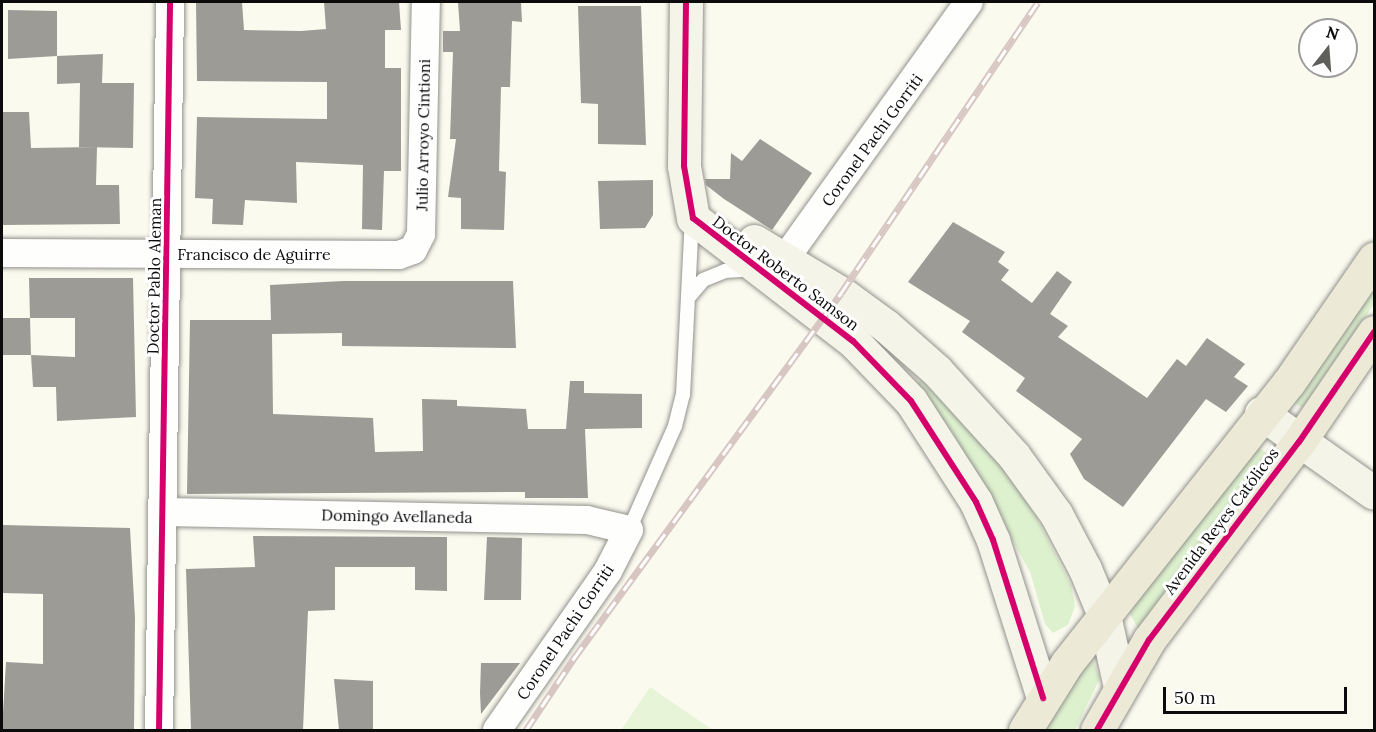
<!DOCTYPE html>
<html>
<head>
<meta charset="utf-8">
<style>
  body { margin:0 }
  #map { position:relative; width:1376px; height:732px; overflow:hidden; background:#fafaef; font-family:Lora,serif }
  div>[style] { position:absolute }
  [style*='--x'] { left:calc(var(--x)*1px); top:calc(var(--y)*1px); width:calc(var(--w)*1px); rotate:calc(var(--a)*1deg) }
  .green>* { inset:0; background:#ddf1ce }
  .pitch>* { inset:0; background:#e8f4d8 }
  .building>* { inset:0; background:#9c9b95 }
  .roads { filter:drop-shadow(0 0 2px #93938e) drop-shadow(0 0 2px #93938e) }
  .lane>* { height:14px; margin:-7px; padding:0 7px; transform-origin:7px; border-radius:7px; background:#fefefd }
  .street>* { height:28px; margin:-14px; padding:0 14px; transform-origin:14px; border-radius:14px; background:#fefefd }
  .secondary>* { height:33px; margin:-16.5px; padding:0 16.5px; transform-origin:16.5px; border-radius:16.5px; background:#f4f4e8 }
  .primary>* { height:33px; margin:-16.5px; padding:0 16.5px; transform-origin:16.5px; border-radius:16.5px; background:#ecead7 }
  .rail>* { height:7px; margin-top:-3.5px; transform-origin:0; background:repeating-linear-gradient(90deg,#fff 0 14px,#d7c6c2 0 28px); box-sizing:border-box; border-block:2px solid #d7c6c2 }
  .cycleway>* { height:6px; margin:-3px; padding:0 3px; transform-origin:3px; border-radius:3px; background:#d6006c }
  span { translate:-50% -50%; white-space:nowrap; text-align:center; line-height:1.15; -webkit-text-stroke:6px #fff; paint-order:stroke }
  .street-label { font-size:16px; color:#0b0b0b }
  .frame { position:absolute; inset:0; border:3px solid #0b0b0b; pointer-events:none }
  .north { position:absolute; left:1298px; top:18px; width:60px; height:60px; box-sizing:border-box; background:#fff; border:2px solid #9d9d9d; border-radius:50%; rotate:17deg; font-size:16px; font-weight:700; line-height:24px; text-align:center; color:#0b0b0b }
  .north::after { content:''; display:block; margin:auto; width:21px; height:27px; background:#5f5f5b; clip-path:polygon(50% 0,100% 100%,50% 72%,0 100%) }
  .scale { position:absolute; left:1163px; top:687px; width:184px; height:27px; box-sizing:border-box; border:3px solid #0b0b0b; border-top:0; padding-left:8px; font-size:18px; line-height:21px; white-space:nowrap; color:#0b0b0b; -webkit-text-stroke:4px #fff; paint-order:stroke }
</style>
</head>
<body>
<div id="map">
  <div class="green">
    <i style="clip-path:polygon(1374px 279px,1374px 304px,1302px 408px,1293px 401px)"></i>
    <i style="clip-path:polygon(921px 380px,999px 460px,1037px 518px,1071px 585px,1075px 606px,1068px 625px,1053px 633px,1045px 624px,1030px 572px,953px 433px,917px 383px)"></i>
    <i style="clip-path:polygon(1256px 445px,1271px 457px,1138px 628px,1126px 607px)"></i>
    <i style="clip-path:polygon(1083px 659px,1093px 661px,1100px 678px,1075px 730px,1043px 730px)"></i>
  </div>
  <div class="pitch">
    <i style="clip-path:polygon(650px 687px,713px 730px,621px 730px)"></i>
  </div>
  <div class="building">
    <i style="clip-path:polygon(196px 2px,242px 2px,244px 30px,301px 31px,326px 29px,324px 2px,399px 2px,401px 30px,385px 30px,385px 68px,401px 68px,401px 171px,384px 171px,382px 230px,362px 229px,363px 165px,296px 162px,297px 203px,245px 200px,243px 225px,212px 224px,213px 199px,195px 198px,197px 117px,327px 119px,327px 82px,197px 81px)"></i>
    <i style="clip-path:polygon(458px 2px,521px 2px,522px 22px,512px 21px,510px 87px,501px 87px,499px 171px,506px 172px,504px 230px,461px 229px,461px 198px,448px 197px,456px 139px,450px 139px,453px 52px,443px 52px,443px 31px,460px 31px)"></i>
    <i style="clip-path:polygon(578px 6px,641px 6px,646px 145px,598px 144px,598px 104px,581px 103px)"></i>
    <i style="clip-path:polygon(8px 10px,57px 11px,57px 56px,8px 59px)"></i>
    <i style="clip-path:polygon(103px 54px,102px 83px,134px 83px,133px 148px,79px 147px,80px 83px,57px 84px,57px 56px)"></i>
    <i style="clip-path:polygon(2px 112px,29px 112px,31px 148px,97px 147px,96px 185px,119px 185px,120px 224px,2px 225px)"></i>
    <i style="clip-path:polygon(760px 139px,812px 173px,772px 230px,724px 199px,706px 185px,705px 179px,730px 179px,731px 153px,742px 161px)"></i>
    <i style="clip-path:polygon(653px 180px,653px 215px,645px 228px,600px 229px,598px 181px)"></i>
    <i style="clip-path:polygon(953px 222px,1005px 252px,998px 262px,1009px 270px,1001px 280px,1032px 303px,1057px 271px,1072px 282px,1050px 314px,1068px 326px,1058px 337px,1147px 398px,1177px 359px,1186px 366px,1207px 338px,1245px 364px,1234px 377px,1248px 386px,1226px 412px,1206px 399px,1123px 507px,1084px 479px,1070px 454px,1082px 439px,1016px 391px,1025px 378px,962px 332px,970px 321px,908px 282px)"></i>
    <i style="clip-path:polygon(29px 278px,133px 278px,136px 417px,57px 421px,56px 387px,33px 387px,31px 355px,75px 357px,75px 318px,30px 318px)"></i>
    <i style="clip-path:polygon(343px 281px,513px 281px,516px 348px,342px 346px,342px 333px,272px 334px,273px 414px,373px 418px,375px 452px,423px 451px,422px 399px,457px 400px,457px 406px,526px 409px,528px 429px,566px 429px,570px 381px,584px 381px,584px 393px,642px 394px,642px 428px,585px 429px,588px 498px,525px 498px,525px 492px,187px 494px,190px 320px,271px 320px,270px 285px)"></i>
    <i style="clip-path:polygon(2px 318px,30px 318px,31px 355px,2px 355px)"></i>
    <i style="clip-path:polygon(2px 525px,130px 528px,135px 618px,134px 730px,2px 730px,6px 662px,43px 664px,43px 594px,2px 593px)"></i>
    <i style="clip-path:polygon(253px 536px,447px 537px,447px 591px,415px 590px,415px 567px,335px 567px,335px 610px,308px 611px,303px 730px,191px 730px,186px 569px,255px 567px)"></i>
    <i style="clip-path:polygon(487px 537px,522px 538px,521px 600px,484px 600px)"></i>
    <i style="clip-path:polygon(481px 663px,520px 663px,481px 714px,480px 693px)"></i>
    <i style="clip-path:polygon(334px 679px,373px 681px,373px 730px,339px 730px)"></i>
  </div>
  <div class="roads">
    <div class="lane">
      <i style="--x:688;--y:298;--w:23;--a:-50"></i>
      <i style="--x:703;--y:280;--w:24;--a:-22"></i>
      <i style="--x:725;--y:271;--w:26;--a:-4"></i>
      <i style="--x:629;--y:530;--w:114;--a:-66.1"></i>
      <i style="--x:675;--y:426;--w:32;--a:-76"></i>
      <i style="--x:683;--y:395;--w:176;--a:-87.1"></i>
    </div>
    <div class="street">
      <i style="--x:2;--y:253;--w:397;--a:0.3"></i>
      <i style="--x:399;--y:255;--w:15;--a:-20"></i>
      <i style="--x:413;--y:250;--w:18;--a:-63"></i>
      <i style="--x:421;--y:234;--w:232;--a:-88.8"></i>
      <i style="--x:772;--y:277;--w:338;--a:-54.4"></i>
      <i style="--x:165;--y:512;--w:422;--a:1.1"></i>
      <i style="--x:587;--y:520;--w:43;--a:13.4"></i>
      <i style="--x:629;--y:530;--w:46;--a:117.1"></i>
      <i style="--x:608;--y:571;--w:194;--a:124.9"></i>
      <i style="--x:159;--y:730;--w:728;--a:-89.13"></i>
    </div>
    <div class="secondary">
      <i style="--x:686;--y:2;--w:164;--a:90.7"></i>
      <i style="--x:684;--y:166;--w:53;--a:80.2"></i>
      <i style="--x:693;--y:218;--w:202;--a:37.6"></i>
      <i style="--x:853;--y:341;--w:83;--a:46"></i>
      <i style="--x:911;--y:401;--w:120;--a:57.2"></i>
      <i style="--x:976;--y:502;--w:42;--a:65.9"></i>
      <i style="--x:993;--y:540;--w:166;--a:72.4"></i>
      <i style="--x:754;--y:241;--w:101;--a:30.9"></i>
      <i style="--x:841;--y:293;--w:56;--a:36.3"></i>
      <i style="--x:886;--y:326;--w:68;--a:41.4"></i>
      <i style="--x:937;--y:371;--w:115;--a:47.8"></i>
      <i style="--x:1014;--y:456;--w:72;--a:54.1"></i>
      <i style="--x:1056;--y:514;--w:62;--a:62.2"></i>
      <i style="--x:1085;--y:569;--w:50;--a:67.6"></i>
      <i style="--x:1104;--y:615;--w:74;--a:77.5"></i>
      <i style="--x:1261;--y:413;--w:138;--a:35.3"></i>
    </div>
    <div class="primary">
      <i style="--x:1025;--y:730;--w:79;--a:-57.9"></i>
      <i style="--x:1067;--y:663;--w:358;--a:-51.7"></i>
      <i style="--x:1289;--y:382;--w:150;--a:-55.4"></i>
      <i style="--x:1097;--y:730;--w:104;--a:-60"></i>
      <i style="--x:1149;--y:640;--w:248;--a:-52.9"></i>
      <i style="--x:1299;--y:442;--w:133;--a:-55.7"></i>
    </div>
  </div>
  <div class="rail">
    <i style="--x:526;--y:730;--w:87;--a:-56.3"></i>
    <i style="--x:574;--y:658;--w:452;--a:-53.8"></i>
    <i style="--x:841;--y:293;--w:351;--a:-55.9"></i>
  </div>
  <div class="cycleway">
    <i style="--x:686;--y:2;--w:164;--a:90.7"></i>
    <i style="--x:684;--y:166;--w:53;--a:80.2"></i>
    <i style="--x:693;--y:218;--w:202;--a:37.6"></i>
    <i style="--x:853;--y:341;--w:83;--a:46"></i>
    <i style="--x:911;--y:401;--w:120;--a:57.2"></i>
    <i style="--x:976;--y:502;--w:42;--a:65.9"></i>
    <i style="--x:993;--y:540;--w:166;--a:72.4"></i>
    <i style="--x:159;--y:730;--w:728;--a:-89.13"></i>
    <i style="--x:1097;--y:730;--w:104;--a:-60"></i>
    <i style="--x:1149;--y:640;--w:248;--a:-52.9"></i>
    <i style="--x:1299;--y:442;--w:133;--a:-55.7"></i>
  </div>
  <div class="street-label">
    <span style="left:423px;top:135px;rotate:-89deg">Julio Arroyo Cintioni</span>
    <span style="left:872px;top:140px;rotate:-54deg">Coronel Pachi Gorriti</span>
    <span style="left:254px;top:254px">Francisco de Aguirre</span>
    <span style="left:786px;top:273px;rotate:37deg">Doctor Roberto Samson</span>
    <span style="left:154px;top:276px;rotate:-89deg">Doctor Pablo Aleman</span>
    <span style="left:397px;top:516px;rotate:1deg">Domingo Avellaneda</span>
    <span style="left:1221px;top:521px;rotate:-53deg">Avenida Reyes Católicos</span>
    <span style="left:565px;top:632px;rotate:-56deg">Coronel Pachi Gorriti</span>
  </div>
  <div class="frame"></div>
  <div class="north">N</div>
  <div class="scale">50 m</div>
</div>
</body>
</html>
